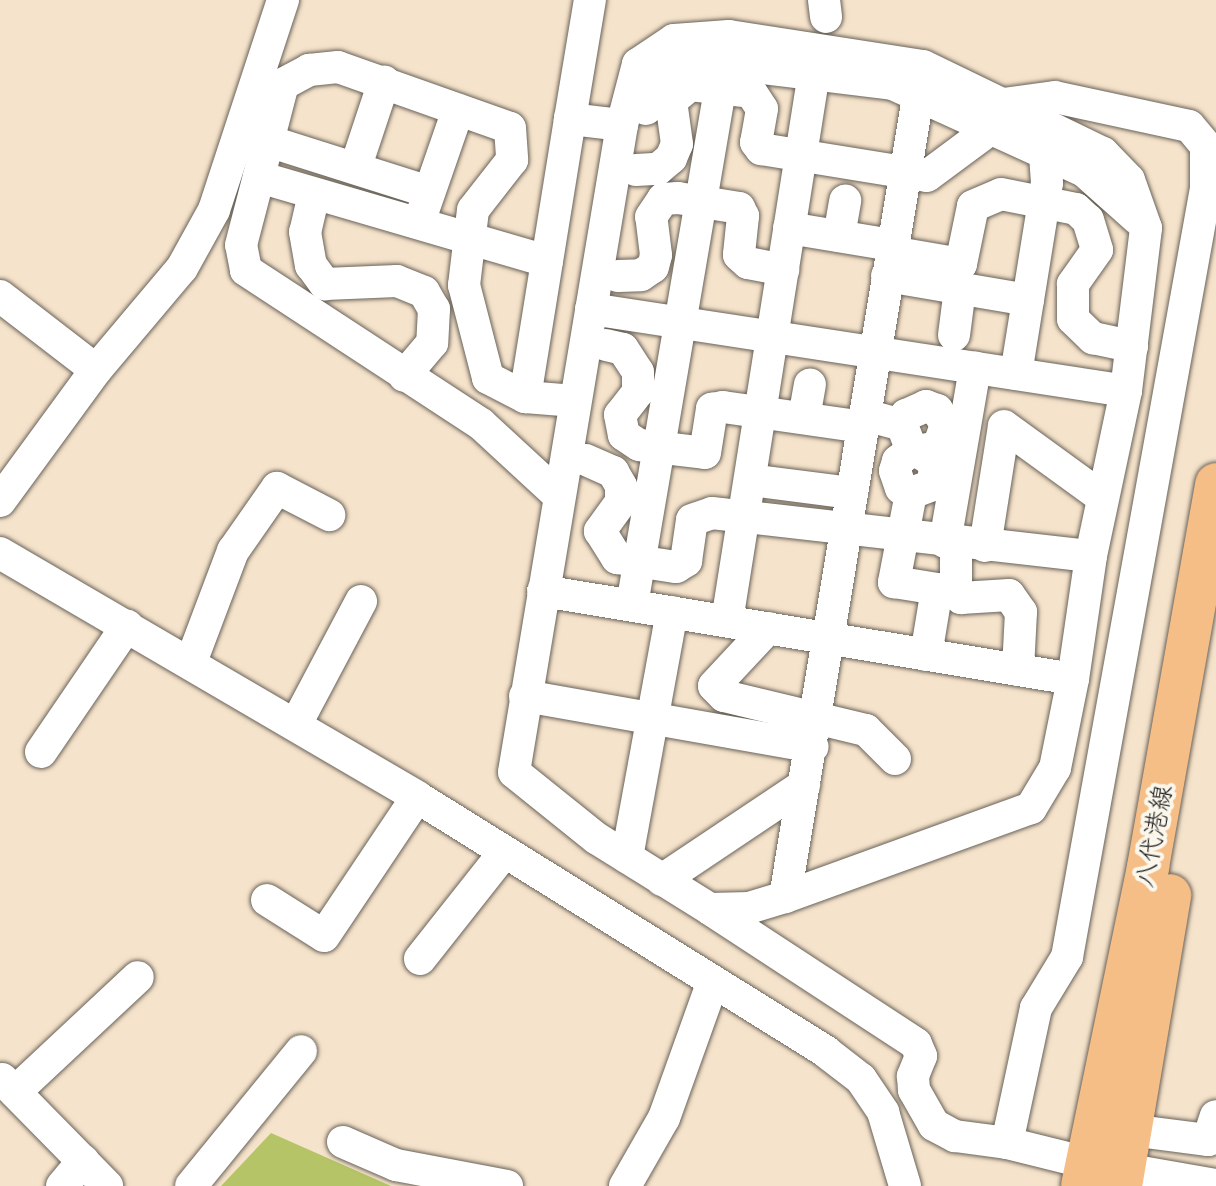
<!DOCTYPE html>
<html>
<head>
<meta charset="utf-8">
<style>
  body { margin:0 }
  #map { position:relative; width:1216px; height:1186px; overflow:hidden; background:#f6e3cb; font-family:Delius,"Klee One",sans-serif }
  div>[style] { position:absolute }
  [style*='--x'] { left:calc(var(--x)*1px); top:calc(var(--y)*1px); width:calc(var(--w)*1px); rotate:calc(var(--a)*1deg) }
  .green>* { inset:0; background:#b4c466 }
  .roads { filter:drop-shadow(0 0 2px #686259) drop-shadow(0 0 2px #686259) }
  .minor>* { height:32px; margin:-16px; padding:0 16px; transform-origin:16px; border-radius:16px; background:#fff }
  .major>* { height:42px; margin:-21px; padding:0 21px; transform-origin:21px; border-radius:21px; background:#f6be87 }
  span { translate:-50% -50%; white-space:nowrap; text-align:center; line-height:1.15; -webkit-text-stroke:8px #fbf7ec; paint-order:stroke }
  .street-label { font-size:26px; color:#1c1c1c }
</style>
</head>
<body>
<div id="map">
  <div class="green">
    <i style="clip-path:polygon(271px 1133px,391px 1186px,221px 1186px)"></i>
  </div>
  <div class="roads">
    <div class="minor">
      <i style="--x:824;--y:0;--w:17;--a:83"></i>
      <i style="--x:729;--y:36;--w:196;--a:8.8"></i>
      <i style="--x:923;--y:66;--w:200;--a:25.8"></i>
      <i style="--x:1103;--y:153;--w:37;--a:46"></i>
      <i style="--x:1129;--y:180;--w:51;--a:70.5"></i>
      <i style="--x:1146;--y:228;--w:164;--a:97"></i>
      <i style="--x:1126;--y:391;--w:169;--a:102"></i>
      <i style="--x:1091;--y:556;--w:124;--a:98.3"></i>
      <i style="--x:1073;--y:679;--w:91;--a:101.4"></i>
      <i style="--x:1055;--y:768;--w:47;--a:121"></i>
      <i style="--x:1031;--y:808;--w:262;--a:160.1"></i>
      <i style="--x:785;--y:897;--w:37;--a:163"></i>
      <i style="--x:750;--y:908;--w:40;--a:178.6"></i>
      <i style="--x:710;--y:909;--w:134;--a:-148.1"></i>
      <i style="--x:596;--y:838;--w:105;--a:-141.2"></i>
      <i style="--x:514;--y:772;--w:656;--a:-80.52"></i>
      <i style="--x:622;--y:125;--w:63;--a:-75.3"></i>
      <i style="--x:638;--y:64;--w:43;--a:-33.7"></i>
      <i style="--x:674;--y:40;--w:55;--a:-4.2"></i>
      <i style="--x:646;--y:109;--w:34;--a:-69"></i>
      <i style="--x:658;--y:77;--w:43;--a:-23"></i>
      <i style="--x:698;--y:60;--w:196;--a:7"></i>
      <i style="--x:893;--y:84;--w:210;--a:24.5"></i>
      <i style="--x:1084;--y:171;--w:72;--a:41.6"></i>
      <i style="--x:570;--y:119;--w:121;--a:-80.5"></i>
      <i style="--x:268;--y:141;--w:169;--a:17.6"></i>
      <i style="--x:356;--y:166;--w:89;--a:-71.6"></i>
      <i style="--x:636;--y:170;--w:22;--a:-3"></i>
      <i style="--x:658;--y:169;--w:17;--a:-40"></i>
      <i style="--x:671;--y:158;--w:15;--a:-67"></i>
      <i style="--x:677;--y:144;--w:43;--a:-97.9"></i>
      <i style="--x:671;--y:101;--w:25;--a:-40"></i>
      <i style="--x:690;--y:85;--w:61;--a:6.5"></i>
      <i style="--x:751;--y:92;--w:20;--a:57"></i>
      <i style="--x:762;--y:109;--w:34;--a:100"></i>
      <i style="--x:756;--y:142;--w:9;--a:54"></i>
      <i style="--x:761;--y:149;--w:168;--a:9.2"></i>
      <i style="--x:927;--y:176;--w:82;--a:-36.6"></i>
      <i style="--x:259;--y:177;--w:300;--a:16.3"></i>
      <i style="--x:314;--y:194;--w:39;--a:103"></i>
      <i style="--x:305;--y:232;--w:34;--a:80"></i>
      <i style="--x:311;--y:265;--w:24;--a:54"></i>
      <i style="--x:325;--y:284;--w:72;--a:-2.4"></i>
      <i style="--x:397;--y:281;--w:29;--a:22"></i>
      <i style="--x:424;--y:292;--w:20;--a:60"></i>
      <i style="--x:434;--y:309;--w:34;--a:93"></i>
      <i style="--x:432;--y:343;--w:43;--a:130.3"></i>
      <i style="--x:423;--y:211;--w:107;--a:-70.9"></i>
      <i style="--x:789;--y:228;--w:104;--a:9.4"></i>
      <i style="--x:839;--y:236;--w:36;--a:-80"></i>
      <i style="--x:891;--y:252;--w:71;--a:9.7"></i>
      <i style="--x:961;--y:264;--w:59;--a:-78.3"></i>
      <i style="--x:973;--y:206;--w:30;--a:-23"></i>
      <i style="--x:1001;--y:194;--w:76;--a:11.3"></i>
      <i style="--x:1076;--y:209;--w:16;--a:43"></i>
      <i style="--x:1088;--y:220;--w:31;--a:73"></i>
      <i style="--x:1097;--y:250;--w:42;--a:125.2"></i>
      <i style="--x:1073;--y:284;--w:35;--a:90"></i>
      <i style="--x:1073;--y:319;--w:28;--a:44"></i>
      <i style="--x:1093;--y:338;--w:40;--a:12"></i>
      <i style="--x:618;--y:276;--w:23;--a:-2"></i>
      <i style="--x:641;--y:275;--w:14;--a:-34"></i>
      <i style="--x:653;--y:267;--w:12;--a:-76"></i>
      <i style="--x:656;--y:255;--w:38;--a:-97"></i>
      <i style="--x:651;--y:217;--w:22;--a:-56"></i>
      <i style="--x:663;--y:199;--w:15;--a:-4"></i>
      <i style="--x:678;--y:198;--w:62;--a:9.3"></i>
      <i style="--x:739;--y:208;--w:9;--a:63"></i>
      <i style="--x:743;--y:216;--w:39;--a:96"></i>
      <i style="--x:739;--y:255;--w:12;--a:42"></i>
      <i style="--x:748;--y:263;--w:36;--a:11"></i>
      <i style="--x:887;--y:276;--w:143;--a:9.7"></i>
      <i style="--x:0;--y:296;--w:121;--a:37.6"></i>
      <i style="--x:591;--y:309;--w:541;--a:8.71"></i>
      <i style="--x:954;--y:335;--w:46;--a:-82.6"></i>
      <i style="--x:606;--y:345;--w:17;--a:13"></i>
      <i style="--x:623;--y:349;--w:27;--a:57"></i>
      <i style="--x:638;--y:372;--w:20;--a:90"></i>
      <i style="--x:638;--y:392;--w:29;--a:128"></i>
      <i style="--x:620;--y:415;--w:20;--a:79"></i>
      <i style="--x:624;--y:435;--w:18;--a:34"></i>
      <i style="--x:639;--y:445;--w:66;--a:6.9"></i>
      <i style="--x:705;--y:453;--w:45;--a:-81"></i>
      <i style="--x:712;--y:409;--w:11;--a:-10"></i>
      <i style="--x:723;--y:407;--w:141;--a:8.1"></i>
      <i style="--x:1016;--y:374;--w:193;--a:-80.8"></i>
      <i style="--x:1047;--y:183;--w:31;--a:-94"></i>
      <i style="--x:525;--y:397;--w:282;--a:-80.8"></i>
      <i style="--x:570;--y:119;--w:52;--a:6.6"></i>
      <i style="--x:865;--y:415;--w:38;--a:15"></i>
      <i style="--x:902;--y:425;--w:22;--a:69"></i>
      <i style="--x:910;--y:446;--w:30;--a:34"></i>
      <i style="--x:935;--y:463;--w:22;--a:95"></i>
      <i style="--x:933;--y:485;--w:23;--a:160"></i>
      <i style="--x:911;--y:493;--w:91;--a:100.8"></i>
      <i style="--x:894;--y:582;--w:44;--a:9.2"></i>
      <i style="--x:937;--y:589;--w:67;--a:99.5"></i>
      <i style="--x:804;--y:418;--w:34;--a:-80"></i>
      <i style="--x:902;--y:425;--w:11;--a:-68"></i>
      <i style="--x:906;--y:415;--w:22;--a:-24"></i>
      <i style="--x:926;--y:406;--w:12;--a:20"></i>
      <i style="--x:937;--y:410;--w:17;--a:59"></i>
      <i style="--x:946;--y:425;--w:23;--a:110"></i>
      <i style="--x:938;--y:447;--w:31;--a:169"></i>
      <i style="--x:908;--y:453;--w:13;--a:141"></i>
      <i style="--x:898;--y:461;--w:10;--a:107"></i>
      <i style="--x:895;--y:471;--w:18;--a:71"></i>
      <i style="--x:901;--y:488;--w:11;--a:27"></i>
      <i style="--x:586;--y:460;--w:30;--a:24"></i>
      <i style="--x:613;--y:472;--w:16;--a:60"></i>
      <i style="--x:621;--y:486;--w:16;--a:90"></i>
      <i style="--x:621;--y:502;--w:36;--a:126"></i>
      <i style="--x:600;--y:531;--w:32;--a:58"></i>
      <i style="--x:617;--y:558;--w:60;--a:8.7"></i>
      <i style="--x:676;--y:567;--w:12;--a:-31"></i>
      <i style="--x:686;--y:561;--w:41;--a:-81.7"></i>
      <i style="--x:692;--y:520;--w:21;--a:-19"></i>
      <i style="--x:712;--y:513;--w:381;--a:6.5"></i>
      <i style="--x:750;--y:480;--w:103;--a:7.3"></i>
      <i style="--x:559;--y:496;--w:106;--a:-137.3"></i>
      <i style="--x:481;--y:424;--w:281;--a:-146.8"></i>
      <i style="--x:246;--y:270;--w:25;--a:-101"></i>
      <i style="--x:241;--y:245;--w:166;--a:-75.4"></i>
      <i style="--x:283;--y:84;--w:30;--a:-28"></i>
      <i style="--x:309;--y:70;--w:29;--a:-6"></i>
      <i style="--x:338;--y:67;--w:182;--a:19.5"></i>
      <i style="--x:510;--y:128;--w:32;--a:86"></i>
      <i style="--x:512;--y:160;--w:63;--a:128"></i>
      <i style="--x:473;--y:210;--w:76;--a:96.8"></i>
      <i style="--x:464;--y:285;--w:96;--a:75.5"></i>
      <i style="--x:488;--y:378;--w:42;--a:27.2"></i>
      <i style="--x:525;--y:397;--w:50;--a:4.6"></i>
      <i style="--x:0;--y:501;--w:162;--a:-53.8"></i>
      <i style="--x:96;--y:370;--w:133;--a:-49.9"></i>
      <i style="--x:182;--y:268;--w:66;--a:-61.1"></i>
      <i style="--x:214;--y:210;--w:221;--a:-71.8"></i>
      <i style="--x:945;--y:542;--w:177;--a:-80.2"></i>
      <i style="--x:956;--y:542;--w:50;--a:90"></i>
      <i style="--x:956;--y:592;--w:8;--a:50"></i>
      <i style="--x:961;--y:598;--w:48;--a:-3.6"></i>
      <i style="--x:1009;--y:595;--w:21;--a:55"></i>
      <i style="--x:1021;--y:612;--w:58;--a:93"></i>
      <i style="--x:985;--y:546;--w:121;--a:-81"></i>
      <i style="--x:1004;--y:426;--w:122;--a:36"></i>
      <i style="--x:0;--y:553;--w:483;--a:30.3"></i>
      <i style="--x:417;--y:797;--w:482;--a:31.9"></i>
      <i style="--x:826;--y:1052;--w:44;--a:37.6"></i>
      <i style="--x:861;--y:1079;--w:40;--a:56"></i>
      <i style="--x:883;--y:1112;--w:77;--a:73.4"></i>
      <i style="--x:543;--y:591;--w:537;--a:9.43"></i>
      <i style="--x:632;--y:605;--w:570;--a:-80.31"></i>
      <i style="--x:727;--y:621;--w:574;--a:-80.98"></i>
      <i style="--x:768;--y:628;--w:79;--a:133"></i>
      <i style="--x:714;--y:686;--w:14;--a:45"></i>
      <i style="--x:724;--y:696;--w:146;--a:13.5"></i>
      <i style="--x:866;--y:730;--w:41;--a:45"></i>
      <i style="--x:191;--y:662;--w:119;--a:-69.3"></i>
      <i style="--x:233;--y:551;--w:77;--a:-55.1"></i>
      <i style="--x:277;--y:488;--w:59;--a:27.4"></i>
      <i style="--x:525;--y:696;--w:292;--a:10"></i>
      <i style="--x:296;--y:724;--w:139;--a:-62.1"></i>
      <i style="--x:41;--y:752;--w:153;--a:-55.7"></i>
      <i style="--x:627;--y:857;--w:249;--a:-79.6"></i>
      <i style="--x:662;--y:880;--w:171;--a:-33.8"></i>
      <i style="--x:785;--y:897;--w:835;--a:-80.56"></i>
      <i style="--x:267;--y:900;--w:67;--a:32.3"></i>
      <i style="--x:324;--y:936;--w:167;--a:-56.2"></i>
      <i style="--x:710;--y:909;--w:246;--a:33.2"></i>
      <i style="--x:916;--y:1044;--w:13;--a:67"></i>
      <i style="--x:921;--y:1056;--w:22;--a:112"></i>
      <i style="--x:913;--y:1076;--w:14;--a:86"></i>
      <i style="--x:914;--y:1090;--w:40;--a:60.3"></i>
      <i style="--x:934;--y:1125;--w:24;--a:28"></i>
      <i style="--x:955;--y:1136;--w:52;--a:7.7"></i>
      <i style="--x:1007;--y:1143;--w:138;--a:-77.9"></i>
      <i style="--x:1036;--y:1008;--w:60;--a:-58.7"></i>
      <i style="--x:1067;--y:957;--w:781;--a:-79.75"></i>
      <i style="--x:1206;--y:188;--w:42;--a:-90"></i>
      <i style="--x:1206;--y:146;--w:26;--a:-130"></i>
      <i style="--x:1189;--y:126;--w:137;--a:-167.8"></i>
      <i style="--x:1055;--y:97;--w:51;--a:172.2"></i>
      <i style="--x:420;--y:959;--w:134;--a:-51.7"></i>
      <i style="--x:2;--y:1079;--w:150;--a:45.5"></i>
      <i style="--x:15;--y:1092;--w:168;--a:-43.1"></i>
      <i style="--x:1130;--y:1130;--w:79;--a:7.3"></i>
      <i style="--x:1208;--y:1140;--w:25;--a:-72"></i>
      <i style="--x:343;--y:1142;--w:58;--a:23.5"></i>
      <i style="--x:396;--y:1165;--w:113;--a:10.7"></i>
      <i style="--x:1007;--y:1143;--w:82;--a:14"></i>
      <i style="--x:1124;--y:1169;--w:93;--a:9.9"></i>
      <i style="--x:62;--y:1186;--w:33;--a:-50"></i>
      <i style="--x:191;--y:1186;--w:174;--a:-50.8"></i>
      <i style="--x:625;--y:1186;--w:78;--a:-60.2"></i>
      <i style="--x:664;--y:1118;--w:145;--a:-70.3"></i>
    </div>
    <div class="major">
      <i style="--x:1082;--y:1186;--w:326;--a:-78.3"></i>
      <i style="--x:1148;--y:867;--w:389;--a:-79.9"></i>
      <i style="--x:1121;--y:1186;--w:295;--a:-80.4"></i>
    </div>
  </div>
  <div class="street-label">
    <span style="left:1153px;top:836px;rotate:-79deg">八代港線</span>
  </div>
</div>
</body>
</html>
